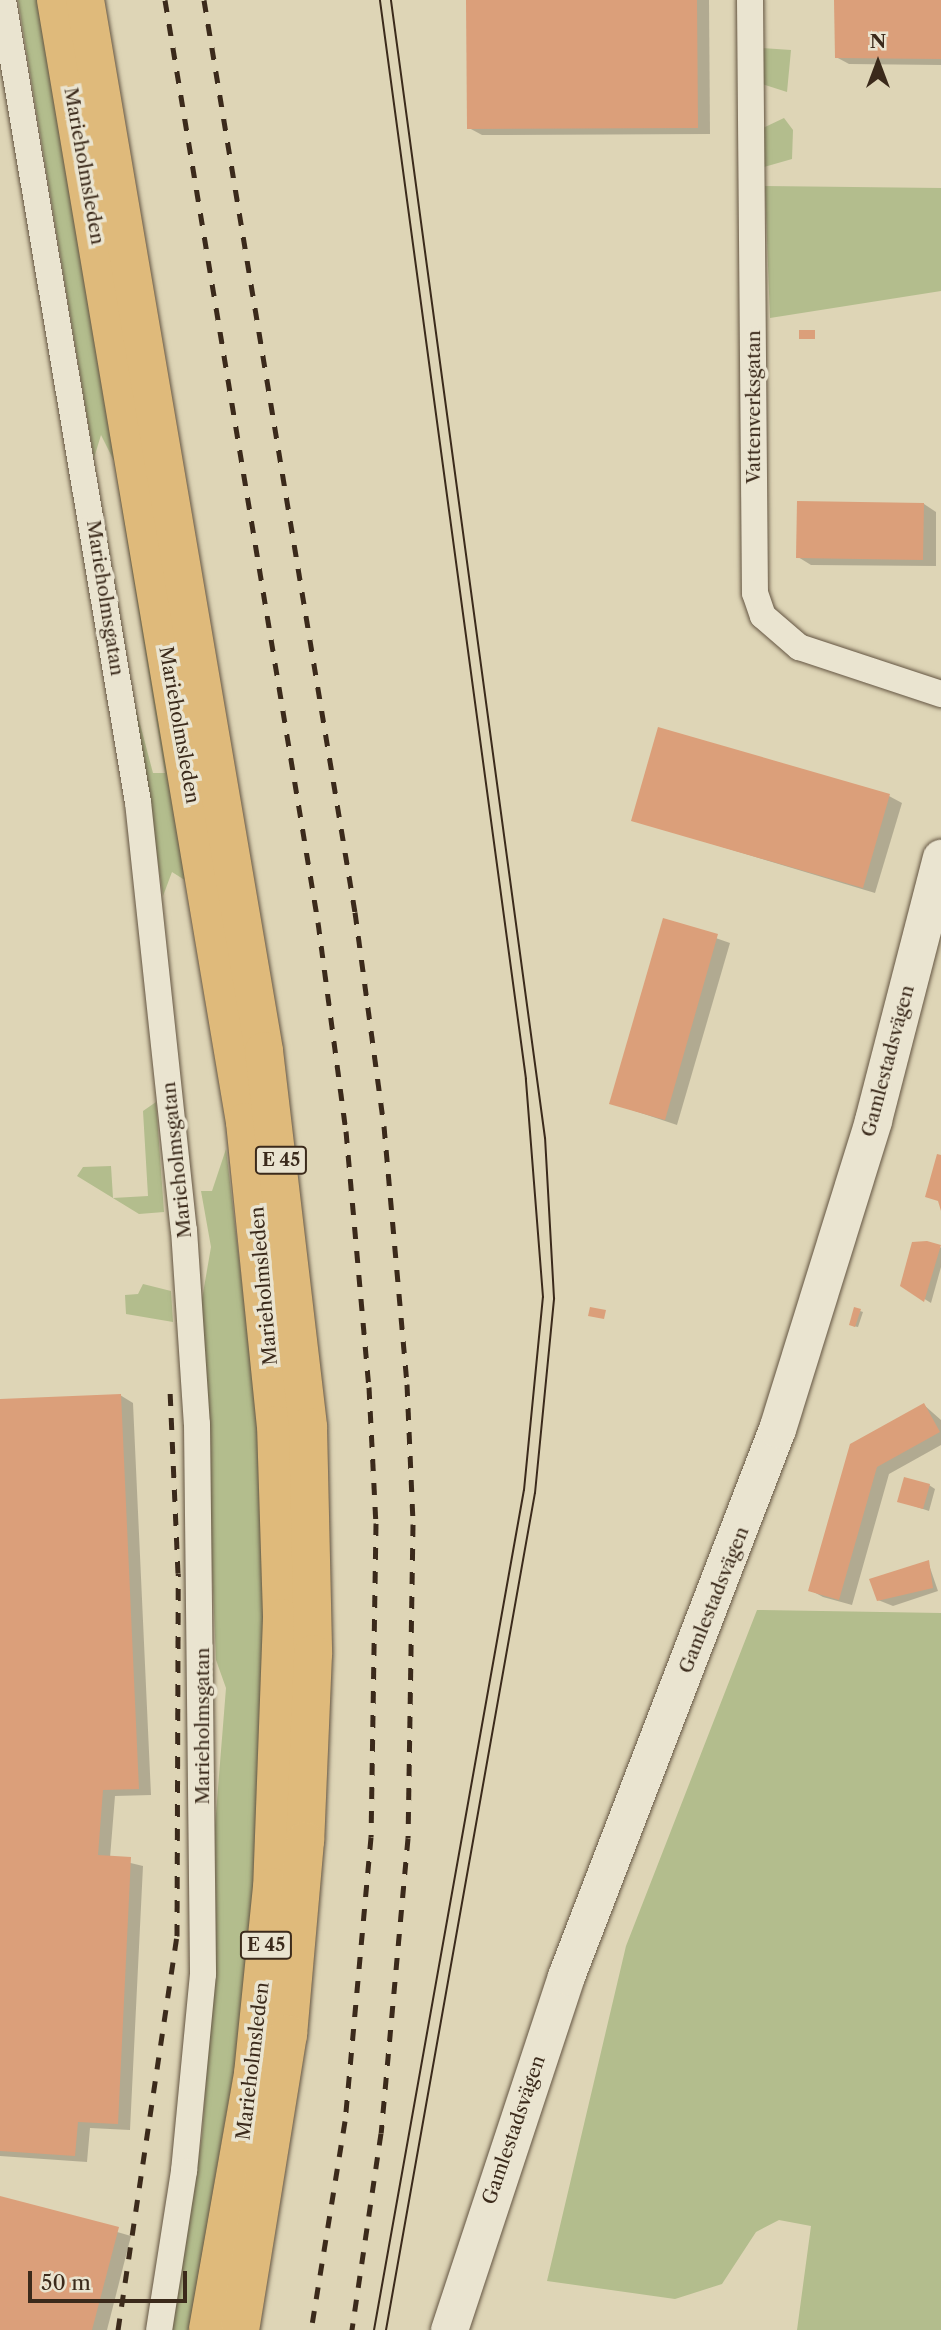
<!DOCTYPE html>
<html>
<head>
<meta charset="utf-8">
<style>
  body { margin:0 }
  #map { position:relative; width:941px; height:2330px; overflow:hidden; background:#ded5b6; font-family:"Libre Caslon Text",serif }
  div>[style] { position:absolute }
  [style*='--x'] { left:calc(var(--x)*1px); top:calc(var(--y)*1px); width:calc(var(--w)*1px); rotate:calc(var(--a)*1deg) }
  .green>* { inset:0; background:#b3bd8d }
  .shadow>* { inset:0; background:#0003 }
  .building>* { inset:0; background:#db9f7a }
  .roads { filter:drop-shadow(0 0 2px #645542) drop-shadow(0 0 2px #645542) }
  .street>* { height:26px; margin:-13px; padding:0 13px; transform-origin:13px; border-radius:13px; background:#eae4d0 }
  .secondary>* { height:37px; margin:-18.5px; padding:0 18.5px; transform-origin:18.5px; border-radius:18.5px; background:#eae4d0 }
  .highway>* { height:38px; margin:-19px; padding:0 19px; transform-origin:19px; border-radius:19px; background:#dfba7b }
  .tram>* { height:2px; margin:-1px; padding:0 1px; transform-origin:1px; border-radius:1px; background:#3b2a1b }
  .rail>* { height:5px; margin-top:-2.5px; transform-origin:0; background:repeating-linear-gradient(90deg,#3b2a1b 0 12px,transparent 0 24px) }
  span { translate:-50% -50%; white-space:nowrap; text-align:center; line-height:1.15; -webkit-text-stroke:7px #eae4d0; paint-order:stroke }
  .shield-label span { padding:2px 5px; background:#eae4d0; border:2px solid; border-radius:5px; -webkit-text-stroke-width:0 }
  .shield-label { font-size:18px; color:#3b2a1b; font-weight:700 }
  .street-label { font-size:19px; color:#3b2a1b }
  .north { position:absolute; left:843px; top:28px; width:70px; height:70px; -webkit-text-stroke:5px #eae4d0; paint-order:stroke; rotate:0deg; font-size:19px; font-weight:700; line-height:28px; text-align:center; color:#3b2a1b }
  .north::after { content:''; display:block; margin:auto; width:24px; height:32px; background:#3b2a1b; clip-path:polygon(50% 0,100% 100%,50% 72%,0 100%) }
  .scale { position:absolute; left:28px; top:2271px; width:159px; height:32px; box-sizing:border-box; border:4px solid #3b2a1b; border-top:0; padding-left:9px; font-size:21px; line-height:24px; white-space:nowrap; color:#3b2a1b; -webkit-text-stroke:5px #eae4d0; paint-order:stroke }
</style>
</head>
<body>
<div id="map">
  <div class="green">
    <i style="clip-path:polygon(18px 0,40px 0,191px 884px,172px 872px,163px 896px,135px 705px,153px 773px,165px 773px,114px 461px,101px 435px,94px 458px)"></i>
    <i style="clip-path:polygon(762px 48px,791px 50px,787px 92px,762px 84px)"></i>
    <i style="clip-path:polygon(784px 118px,793px 130px,792px 159px,764px 167px,763px 128px)"></i>
    <i style="clip-path:polygon(765px 186px,941px 188px,941px 291px,770px 318px)"></i>
    <i style="clip-path:polygon(156px 1102px,164px 1212px,139px 1214px,77px 1176px,83px 1167px,111px 1166px,113px 1198px,148px 1196px,143px 1111px)"></i>
    <i style="clip-path:polygon(226px 1149px,260px 1435px,267px 1703px,245px 2023px,194px 2330px,172px 2330px,202px 2136px,216px 1939px,215px 1826px,226px 1688px,216px 1660px,201px 1305px,211px 1247px,201px 1191px,212px 1191px)"></i>
    <i style="clip-path:polygon(143px 1284px,171px 1291px,173px 1322px,126px 1314px,125px 1295px,138px 1294px)"></i>
    <i style="clip-path:polygon(757px 1610px,941px 1613px,941px 2330px,797px 2330px,811px 2226px,779px 2220px,756px 2232px,722px 2284px,675px 2299px,547px 2281px,626px 1946px)"></i>
  </div>
  <div class="shadow">
    <i style="clip-path:polygon(468px 0,709px 0,710px 134px,482px 135px,469px 128px)"></i>
    <i style="clip-path:polygon(836px 0,941px 0,941px 65px,849px 64px,836px 57px)"></i>
    <i style="clip-path:polygon(924px 504px,936px 512px,936px 566px,811px 565px,798px 557px)"></i>
    <i style="clip-path:polygon(889px 796px,902px 803px,875px 893px,633px 820px)"></i>
    <i style="clip-path:polygon(664px 920px,730px 943px,677px 1125px,611px 1103px)"></i>
    <i style="clip-path:polygon(941px 1247px,941px 1267px,931px 1303px,902px 1285px)"></i>
    <i style="clip-path:polygon(860px 1311px,863px 1312px,858px 1327px,853px 1326px)"></i>
    <i style="clip-path:polygon(120px 1395px,133px 1403px,151px 1795px,115px 1796px,110px 1858px,143px 1866px,130px 2130px,90px 2128px,87px 2162px,0 2156px,0 1401px)"></i>
    <i style="clip-path:polygon(924px 1405px,941px 1420px,941px 1445px,889px 1474px,852px 1605px,823px 1597px,810px 1590px,851px 1445px)"></i>
    <i style="clip-path:polygon(929px 1485px,935px 1489px,929px 1511px,899px 1501px)"></i>
    <i style="clip-path:polygon(928px 1562px,938px 1591px,893px 1606px,878px 1600px)"></i>
    <i style="clip-path:polygon(0 2198px,131px 2236px,107px 2330px,0 2330px)"></i>
  </div>
  <div class="building">
    <i style="clip-path:polygon(466px 0,697px 0,698px 128px,467px 129px)"></i>
    <i style="clip-path:polygon(834px 0,941px 0,941px 59px,835px 58px)"></i>
    <i style="clip-path:polygon(799px 330px,815px 330px,815px 339px,799px 339px)"></i>
    <i style="clip-path:polygon(797px 501px,924px 503px,923px 560px,796px 558px)"></i>
    <i style="clip-path:polygon(658px 727px,890px 794px,863px 888px,631px 821px)"></i>
    <i style="clip-path:polygon(663px 918px,718px 934px,665px 1120px,609px 1104px)"></i>
    <i style="clip-path:polygon(937px 1154px,941px 1155px,941px 1211px,938px 1201px,925px 1197px)"></i>
    <i style="clip-path:polygon(927px 1241px,941px 1245px,924px 1302px,900px 1286px,912px 1242px)"></i>
    <i style="clip-path:polygon(590px 1307px,606px 1310px,604px 1319px,588px 1316px)"></i>
    <i style="clip-path:polygon(854px 1307px,861px 1309px,855px 1327px,849px 1325px)"></i>
    <i style="clip-path:polygon(121px 1394px,139px 1789px,103px 1790px,98px 1855px,131px 1857px,118px 2124px,78px 2122px,75px 2156px,0 2151px,0 1399px)"></i>
    <i style="clip-path:polygon(924px 1403px,940px 1432px,877px 1467px,839px 1600px,808px 1591px,850px 1444px)"></i>
    <i style="clip-path:polygon(904px 1477px,930px 1484px,923px 1509px,897px 1502px)"></i>
    <i style="clip-path:polygon(929px 1560px,933px 1588px,877px 1601px,869px 1579px)"></i>
    <i style="clip-path:polygon(0 2196px,119px 2227px,92px 2330px,0 2330px)"></i>
  </div>
  <div class="roads">
    <div class="street">
      <i style="--x:3;--y:0;--w:813;--a:80.45"></i>
      <i style="--x:138;--y:802;--w:430;--a:83.9"></i>
      <i style="--x:184;--y:1230;--w:194;--a:86.2"></i>
      <i style="--x:197;--y:1424;--w:550;--a:89.37"></i>
      <i style="--x:203;--y:1974;--w:198;--a:95.5"></i>
      <i style="--x:184;--y:2171;--w:161;--a:98.9"></i>
      <i style="--x:750;--y:0;--w:593;--a:89.52"></i>
      <i style="--x:755;--y:593;--w:24;--a:71"></i>
      <i style="--x:763;--y:616;--w:48;--a:40.7"></i>
      <i style="--x:799;--y:647;--w:150;--a:18.3"></i>
    </div>
    <div class="secondary">
      <i style="--x:449;--y:2330;--w:373;--a:-71.7"></i>
      <i style="--x:566;--y:1976;--w:586;--a:-68.91"></i>
      <i style="--x:777;--y:1429;--w:324;--a:-72.7"></i>
      <i style="--x:873;--y:1120;--w:271;--a:-75.5"></i>
    </div>
    <div class="highway">
      <i style="--x:56;--y:0;--w:1138;--a:80.44"></i>
      <i style="--x:245;--y:1122;--w:305;--a:84.2"></i>
      <i style="--x:276;--y:1425;--w:193;--a:88.2"></i>
      <i style="--x:282;--y:1618;--w:269;--a:92.1"></i>
      <i style="--x:272;--y:1887;--w:188;--a:95.8"></i>
      <i style="--x:253;--y:2074;--w:260;--a:100"></i>
      <i style="--x:85;--y:0;--w:1066;--a:80.33"></i>
      <i style="--x:264;--y:1051;--w:379;--a:83.3"></i>
      <i style="--x:308;--y:1427;--w:227;--a:88.7"></i>
      <i style="--x:313;--y:1654;--w:187;--a:92.4"></i>
      <i style="--x:305;--y:1841;--w:194;--a:95"></i>
      <i style="--x:288;--y:2034;--w:300;--a:99.2"></i>
    </div>
  </div>
  <div class="tram">
    <i style="--x:374;--y:2330;--w:853;--a:-79.88"></i>
    <i style="--x:524;--y:1490;--w:194;--a:-84.4"></i>
    <i style="--x:543;--y:1297;--w:219;--a:-94.5"></i>
    <i style="--x:526;--y:1079;--w:1089;--a:-97.71"></i>
    <i style="--x:386;--y:2330;--w:850;--a:-79.91"></i>
    <i style="--x:535;--y:1493;--w:196;--a:-84.4"></i>
    <i style="--x:554;--y:1298;--w:160;--a:-93.2"></i>
    <i style="--x:545;--y:1138;--w:1148;--a:-97.71"></i>
  </div>
  <div class="rail">
    <i style="--x:165;--y:0;--w:935;--a:80.58"></i>
    <i style="--x:318;--y:922;--w:211;--a:82.4"></i>
    <i style="--x:346;--y:1131;--w:257;--a:84.9"></i>
    <i style="--x:369;--y:1387;--w:136;--a:87.1"></i>
    <i style="--x:376;--y:1523;--w:314;--a:90.9"></i>
    <i style="--x:371;--y:1837;--w:285;--a:95.2"></i>
    <i style="--x:345;--y:2121;--w:212;--a:99.2"></i>
    <i style="--x:204;--y:0;--w:924;--a:80.6"></i>
    <i style="--x:355;--y:912;--w:216;--a:82.3"></i>
    <i style="--x:384;--y:1126;--w:259;--a:84.9"></i>
    <i style="--x:407;--y:1384;--w:140;--a:87.5"></i>
    <i style="--x:413;--y:1524;--w:314;--a:90.9"></i>
    <i style="--x:408;--y:1838;--w:296;--a:95.2"></i>
    <i style="--x:381;--y:2133;--w:199;--a:98.4"></i>
    <i style="--x:118;--y:2330;--w:398;--a:-81.5"></i>
    <i style="--x:177;--y:1936;--w:363;--a:-89.8"></i>
    <i style="--x:178;--y:1573;--w:180;--a:-92.5"></i>
  </div>
  <div class="shield-label">
    <span style="left:281px;top:1160px">E 45</span>
    <span style="left:266px;top:1945px">E 45</span>
  </div>
  <div class="street-label">
    <span style="left:84px;top:166px;rotate:80deg">Marieholmsleden</span>
    <span style="left:754px;top:407px;rotate:-90deg">Vattenverksgatan</span>
    <span style="left:105px;top:598px;rotate:81deg">Marieholmsgatan</span>
    <span style="left:179px;top:725px;rotate:80deg">Marieholmsleden</span>
    <span style="left:888px;top:1061px;rotate:-75deg">Gamlestadsvägen</span>
    <span style="left:177px;top:1160px;rotate:-96deg">Marieholmsgatan</span>
    <span style="left:264px;top:1286px;rotate:-95deg">Marieholmsleden</span>
    <span style="left:714px;top:1600px;rotate:-68deg">Gamlestadsvägen</span>
    <span style="left:203px;top:1726px;rotate:-90deg">Marieholmsgatan</span>
    <span style="left:253px;top:2061px;rotate:-83deg">Marieholmsleden</span>
    <span style="left:514px;top:2130px;rotate:-71deg">Gamlestadsvägen</span>
  </div>
  <div class="north">N</div>
  <div class="scale">50 m</div>
</div>
</body>
</html>
